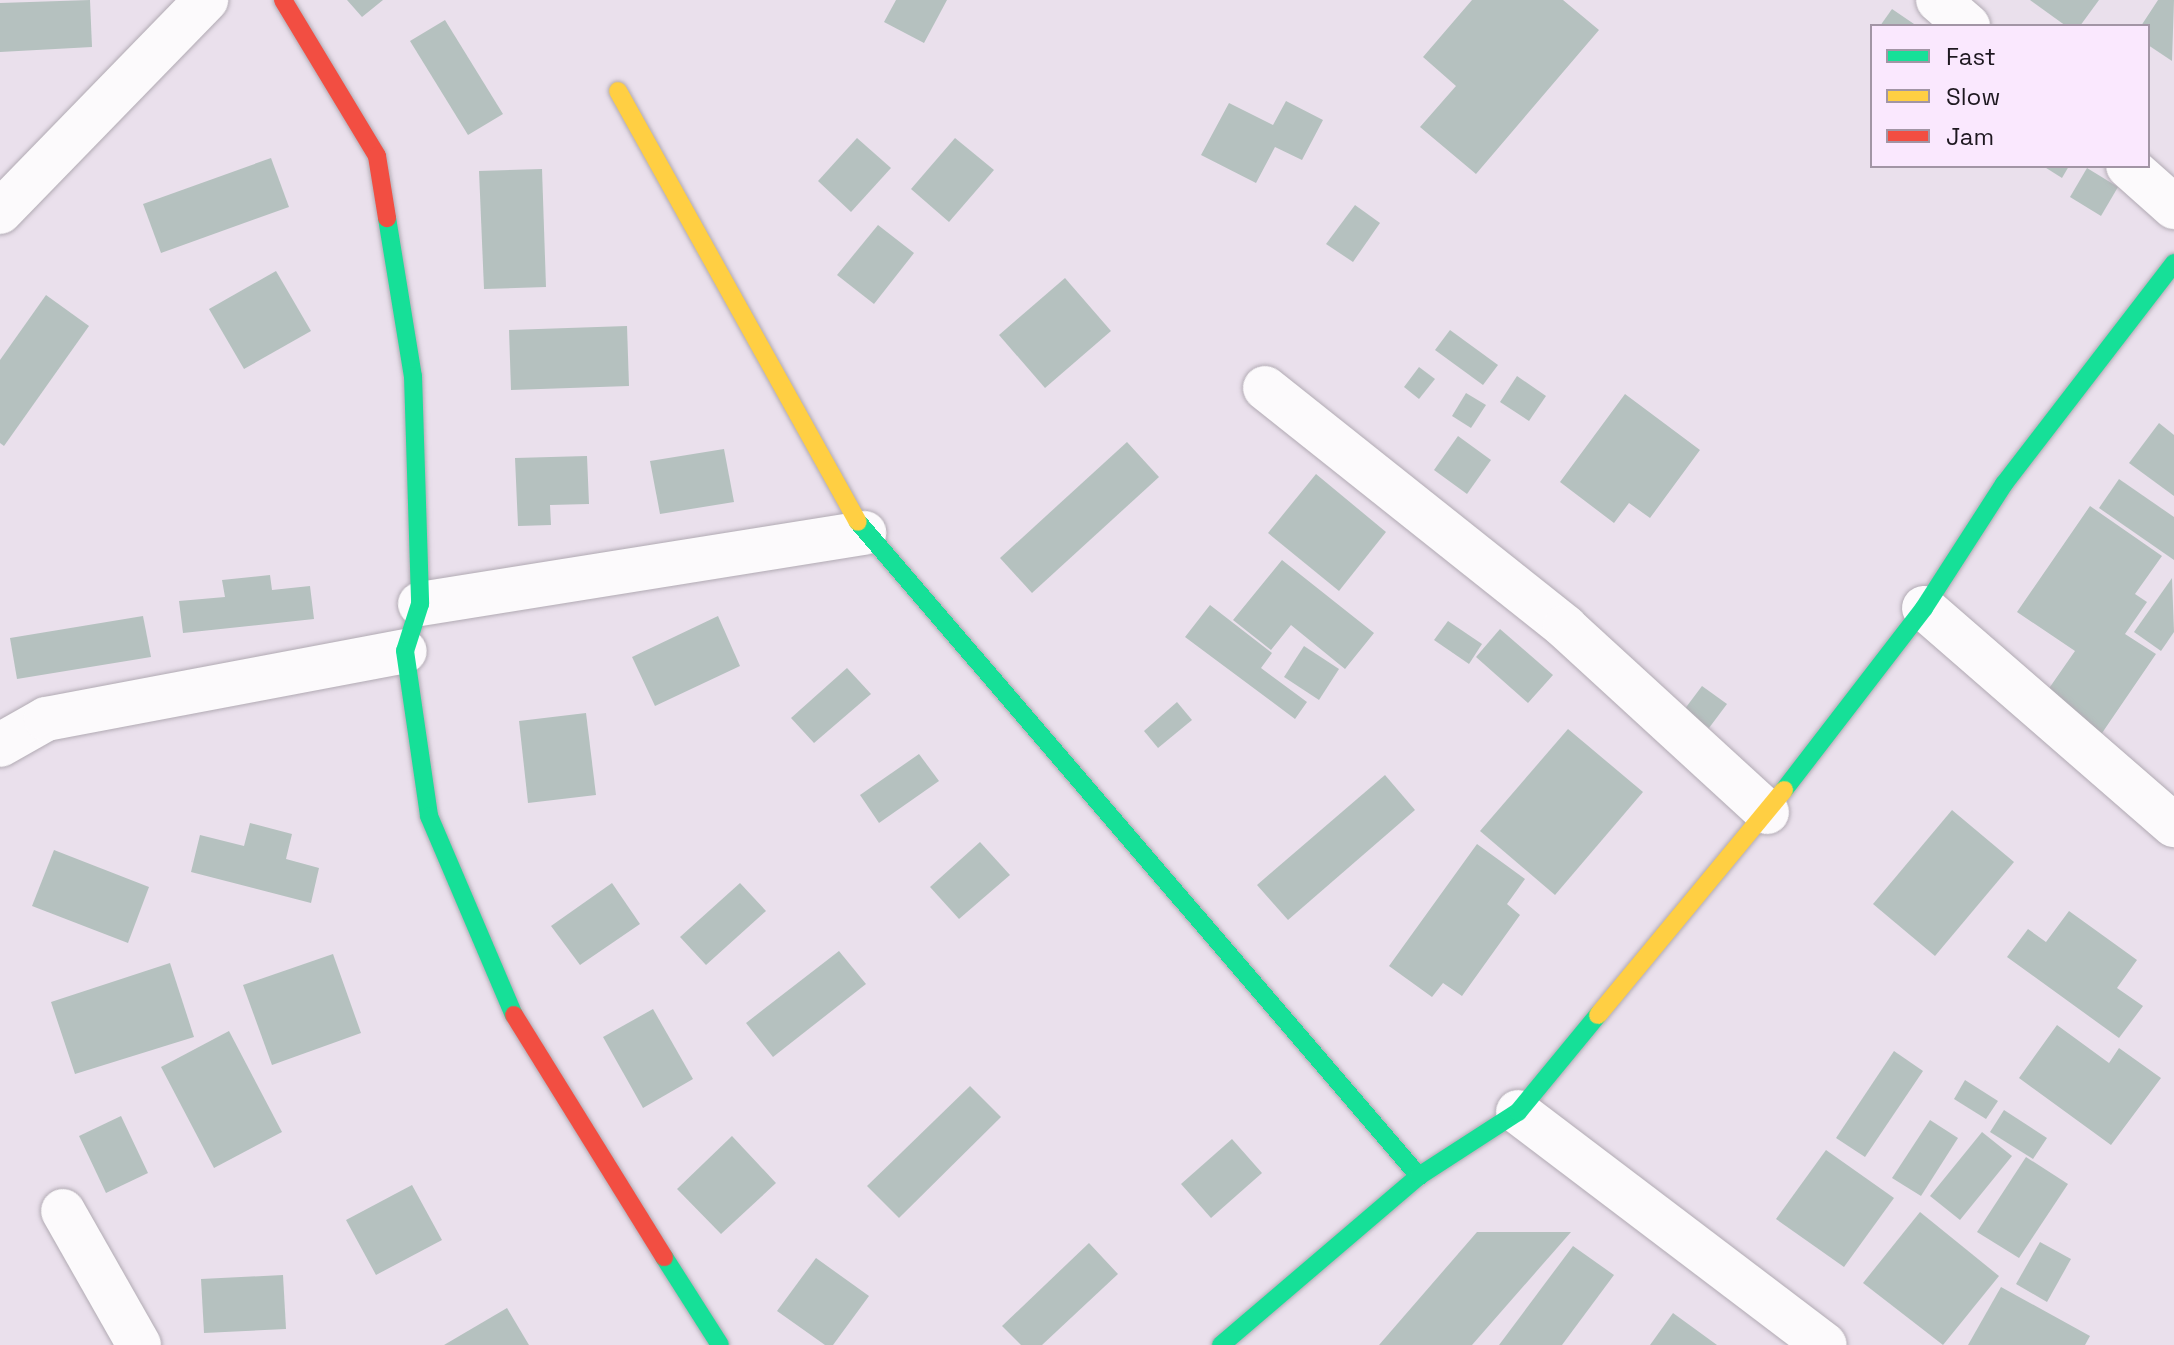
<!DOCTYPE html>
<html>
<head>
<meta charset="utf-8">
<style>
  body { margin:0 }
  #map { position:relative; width:2174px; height:1345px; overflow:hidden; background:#eae0ec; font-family:"Space Grotesk",sans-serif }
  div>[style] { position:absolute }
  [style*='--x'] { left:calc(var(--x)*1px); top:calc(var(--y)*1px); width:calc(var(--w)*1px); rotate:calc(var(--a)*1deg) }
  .building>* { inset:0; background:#b5c1bf }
  .roads { filter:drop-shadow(0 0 2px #b1aab3) drop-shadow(0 0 2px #b1aab3) }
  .street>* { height:44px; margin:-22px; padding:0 22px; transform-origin:22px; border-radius:22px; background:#fcfafc }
  .fast>* { height:18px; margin:-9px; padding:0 9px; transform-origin:9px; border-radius:9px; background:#16e098 }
  .slow>* { height:18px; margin:-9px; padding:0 9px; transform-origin:9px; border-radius:9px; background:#ffcf43 }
  .jam>* { height:18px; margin:-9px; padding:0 9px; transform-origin:9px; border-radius:9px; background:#f24e42 }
  span { translate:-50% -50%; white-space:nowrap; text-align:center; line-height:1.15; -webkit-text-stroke:6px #fae8fe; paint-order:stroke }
  .legend { position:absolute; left:1870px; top:24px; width:280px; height:144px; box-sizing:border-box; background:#fae8fe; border:2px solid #a295a5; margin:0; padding:10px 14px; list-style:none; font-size:24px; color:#1e1820 }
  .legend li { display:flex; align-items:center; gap:16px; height:40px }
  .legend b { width:40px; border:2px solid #a295a5 }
</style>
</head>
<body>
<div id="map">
  <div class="building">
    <i style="clip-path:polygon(90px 0,92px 47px,0 52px,0 3px)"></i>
    <i style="clip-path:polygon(347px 0,383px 0,362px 17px)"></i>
    <i style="clip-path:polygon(896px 0,947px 0,924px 43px,884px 22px)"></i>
    <i style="clip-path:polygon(1472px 0,1563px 0,1599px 30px,1476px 174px,1420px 127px,1456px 86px,1423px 57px)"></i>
    <i style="clip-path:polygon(2030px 0,2099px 0,2080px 26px,2066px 26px)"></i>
    <i style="clip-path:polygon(2158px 0,2174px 0,2172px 61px,2148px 45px,2148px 26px,2141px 26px)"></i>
    <i style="clip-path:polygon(1892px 9px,1917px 26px,1880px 26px)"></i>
    <i style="clip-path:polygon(445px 20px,503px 114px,468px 135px,410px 41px)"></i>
    <i style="clip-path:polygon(1286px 101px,1323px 120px,1302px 160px,1275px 147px,1256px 183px,1201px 155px,1229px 103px,1273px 125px)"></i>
    <i style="clip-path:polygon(857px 138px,891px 168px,851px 212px,818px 181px)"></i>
    <i style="clip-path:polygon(955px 138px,994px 170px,949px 222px,911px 189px)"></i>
    <i style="clip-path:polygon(271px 158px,289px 207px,161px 253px,143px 204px)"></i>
    <i style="clip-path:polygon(2043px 166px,2069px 166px,2062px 178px)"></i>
    <i style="clip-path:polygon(2087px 168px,2118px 187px,2101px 216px,2070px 197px)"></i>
    <i style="clip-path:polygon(542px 169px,546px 287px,484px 289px,479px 171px)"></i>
    <i style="clip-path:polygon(1355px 205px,1380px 223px,1353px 262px,1326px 244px)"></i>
    <i style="clip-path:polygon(878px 225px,914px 253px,874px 304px,837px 275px)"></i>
    <i style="clip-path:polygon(276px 271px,311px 331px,244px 369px,209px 309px)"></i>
    <i style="clip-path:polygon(1065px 278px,1111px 331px,1045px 388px,999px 335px)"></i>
    <i style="clip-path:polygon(46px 295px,89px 326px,4px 446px,0 443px,0 360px)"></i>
    <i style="clip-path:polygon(627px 326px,629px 386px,511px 390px,509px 330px)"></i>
    <i style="clip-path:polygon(1450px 330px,1498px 365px,1483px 385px,1435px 350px)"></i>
    <i style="clip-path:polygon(1419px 367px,1435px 379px,1419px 399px,1404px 387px)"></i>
    <i style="clip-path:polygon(1517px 376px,1546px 396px,1529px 421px,1500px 402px)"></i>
    <i style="clip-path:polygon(1466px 393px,1486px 405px,1471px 428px,1452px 416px)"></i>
    <i style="clip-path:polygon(1625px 394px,1700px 450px,1650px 518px,1629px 503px,1614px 523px,1560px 482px)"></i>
    <i style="clip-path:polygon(2159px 423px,2174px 435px,2174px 496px,2129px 463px)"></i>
    <i style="clip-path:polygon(1458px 436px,1491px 460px,1467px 494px,1434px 470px)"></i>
    <i style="clip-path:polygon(1127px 442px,1159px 477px,1032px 593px,1000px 558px)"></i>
    <i style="clip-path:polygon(724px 449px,734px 502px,660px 514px,650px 461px)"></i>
    <i style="clip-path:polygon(587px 456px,589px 504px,550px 505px,551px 525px,518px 526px,515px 458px)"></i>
    <i style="clip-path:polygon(1316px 474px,1386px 532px,1339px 591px,1268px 533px)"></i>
    <i style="clip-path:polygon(2119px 479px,2174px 517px,2174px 560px,2099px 508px)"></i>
    <i style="clip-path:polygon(2090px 506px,2162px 556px,2135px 594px,2147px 602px,2125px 634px,2156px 654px,2100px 736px,2043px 697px,2075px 651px,2017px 612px)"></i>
    <i style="clip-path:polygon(1282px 560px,1374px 633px,1345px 669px,1291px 625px,1271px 650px,1233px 620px)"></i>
    <i style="clip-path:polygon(270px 575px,272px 590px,310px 586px,314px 619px,183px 633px,179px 601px,225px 597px,222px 580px)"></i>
    <i style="clip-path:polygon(2172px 578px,2174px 632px,2161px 651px,2134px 632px)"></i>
    <i style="clip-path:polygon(1210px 605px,1272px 653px,1261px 668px,1307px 702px,1295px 719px,1185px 637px)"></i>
    <i style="clip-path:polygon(143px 616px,151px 657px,17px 679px,10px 638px)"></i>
    <i style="clip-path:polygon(718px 616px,740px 666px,655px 706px,632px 657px)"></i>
    <i style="clip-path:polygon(1448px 621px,1482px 644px,1469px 664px,1434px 640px)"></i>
    <i style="clip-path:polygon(1500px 629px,1553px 675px,1528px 703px,1476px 657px)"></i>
    <i style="clip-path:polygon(1304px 646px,1339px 669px,1319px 700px,1284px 677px)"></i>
    <i style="clip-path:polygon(847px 668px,871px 694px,814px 743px,791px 718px)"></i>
    <i style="clip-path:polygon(1702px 686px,1727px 704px,1709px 728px,1684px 710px)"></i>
    <i style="clip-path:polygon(1177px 702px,1192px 720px,1158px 748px,1144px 731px)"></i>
    <i style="clip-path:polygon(586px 713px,596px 795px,528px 803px,519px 721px)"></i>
    <i style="clip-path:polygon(1568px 729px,1643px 792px,1555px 895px,1480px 831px)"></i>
    <i style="clip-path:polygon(919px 754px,939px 781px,879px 823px,860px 795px)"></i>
    <i style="clip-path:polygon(1385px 775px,1415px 810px,1288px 920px,1257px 885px)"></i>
    <i style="clip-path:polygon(1952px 810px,2014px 862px,1935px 956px,1873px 904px)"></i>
    <i style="clip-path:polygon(250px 823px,292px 834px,286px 859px,319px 868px,311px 903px,191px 872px,200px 835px,244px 846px)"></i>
    <i style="clip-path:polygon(980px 842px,1010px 875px,959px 919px,930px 887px)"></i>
    <i style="clip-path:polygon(1477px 844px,1525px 879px,1507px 904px,1520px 915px,1462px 996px,1443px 983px,1432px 997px,1389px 966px)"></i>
    <i style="clip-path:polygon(54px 850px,149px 887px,128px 943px,32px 906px)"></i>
    <i style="clip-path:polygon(612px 883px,640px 924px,580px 965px,551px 926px)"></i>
    <i style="clip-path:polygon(740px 883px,766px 911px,706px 965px,680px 937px)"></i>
    <i style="clip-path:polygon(2069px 911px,2137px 960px,2117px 988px,2143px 1006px,2119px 1038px,2007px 957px,2028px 929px,2046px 942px)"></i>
    <i style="clip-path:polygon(839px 951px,866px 984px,773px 1057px,746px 1023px)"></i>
    <i style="clip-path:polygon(333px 954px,361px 1033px,272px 1065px,243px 985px)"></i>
    <i style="clip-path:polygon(170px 963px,194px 1037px,75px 1074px,51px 1002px)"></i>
    <i style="clip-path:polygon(653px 1009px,693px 1079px,643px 1108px,603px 1037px)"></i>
    <i style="clip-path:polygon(2057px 1025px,2109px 1063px,2119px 1048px,2161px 1078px,2111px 1145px,2019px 1078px)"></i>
    <i style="clip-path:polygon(229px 1031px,282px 1132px,214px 1168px,161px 1067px)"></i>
    <i style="clip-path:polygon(1894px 1051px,1923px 1071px,1865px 1157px,1836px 1138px)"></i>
    <i style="clip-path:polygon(1965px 1080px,1998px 1101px,1986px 1119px,1954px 1099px)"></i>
    <i style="clip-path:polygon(970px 1086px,1001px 1117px,899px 1218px,867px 1186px)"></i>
    <i style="clip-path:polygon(2004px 1110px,2047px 1138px,2033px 1159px,1990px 1132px)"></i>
    <i style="clip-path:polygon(121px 1116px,148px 1173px,106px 1193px,79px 1136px)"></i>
    <i style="clip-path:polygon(1930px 1120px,1958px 1138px,1921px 1196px,1892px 1178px)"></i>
    <i style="clip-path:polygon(1982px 1132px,2012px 1156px,1960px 1220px,1930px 1196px)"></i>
    <i style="clip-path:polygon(732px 1136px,776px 1183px,721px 1234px,677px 1189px)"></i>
    <i style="clip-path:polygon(1232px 1139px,1262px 1173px,1211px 1218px,1181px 1184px)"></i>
    <i style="clip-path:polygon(1826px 1150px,1894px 1198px,1844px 1267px,1776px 1219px)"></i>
    <i style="clip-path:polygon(2026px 1157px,2068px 1184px,2019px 1258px,1977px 1232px)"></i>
    <i style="clip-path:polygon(412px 1185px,442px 1240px,376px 1275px,346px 1220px)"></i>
    <i style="clip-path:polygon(1920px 1212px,1999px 1276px,1943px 1345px,1863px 1283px)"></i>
    <i style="clip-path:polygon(1477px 1232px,1571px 1232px,1472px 1345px,1379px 1345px)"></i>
    <i style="clip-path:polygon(2040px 1242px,2071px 1259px,2047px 1302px,2016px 1284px)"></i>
    <i style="clip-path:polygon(1089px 1243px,1118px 1274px,1042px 1345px,1021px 1345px,1002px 1326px)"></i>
    <i style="clip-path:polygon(1573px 1246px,1614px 1275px,1562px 1345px,1499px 1345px)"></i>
    <i style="clip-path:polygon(816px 1258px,869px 1296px,833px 1345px,825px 1345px,777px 1311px)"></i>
    <i style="clip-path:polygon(283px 1275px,286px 1329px,204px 1333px,201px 1279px)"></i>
    <i style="clip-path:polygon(2001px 1287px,2090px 1336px,2085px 1345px,1968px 1345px)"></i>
    <i style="clip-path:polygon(507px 1308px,529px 1345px,444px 1345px)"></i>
    <i style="clip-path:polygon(1673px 1313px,1717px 1345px,1650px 1345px)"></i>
  </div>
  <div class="roads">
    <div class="street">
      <i style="--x:1938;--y:0;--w:40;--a:41"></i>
      <i style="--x:2128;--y:166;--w:62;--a:41.7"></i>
      <i style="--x:0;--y:212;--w:296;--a:-45.8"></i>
      <i style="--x:1265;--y:388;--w:384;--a:38.5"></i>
      <i style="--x:1565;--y:627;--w:274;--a:42.5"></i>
      <i style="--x:420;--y:604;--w:450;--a:-9.1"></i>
      <i style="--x:1924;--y:608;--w:331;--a:41"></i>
      <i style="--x:0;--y:745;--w:53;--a:-29.5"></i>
      <i style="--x:46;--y:719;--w:365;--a:-10.7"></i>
      <i style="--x:1518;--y:1112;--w:385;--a:37.2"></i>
      <i style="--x:63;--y:1211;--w:154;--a:60.4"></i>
    </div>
    <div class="fast">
      <i style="--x:387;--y:218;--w:160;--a:80.7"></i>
      <i style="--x:413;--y:376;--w:228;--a:88.2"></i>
      <i style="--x:420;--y:604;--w:49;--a:107.7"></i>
      <i style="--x:405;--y:651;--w:167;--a:81.7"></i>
      <i style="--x:429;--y:816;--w:216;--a:66.9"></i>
      <i style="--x:858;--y:522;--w:862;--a:49.38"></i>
      <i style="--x:1784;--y:790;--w:230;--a:-52.4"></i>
      <i style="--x:1924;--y:608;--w:148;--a:-57.2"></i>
      <i style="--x:2004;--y:484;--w:279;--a:-52.4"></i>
      <i style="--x:664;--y:1257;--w:104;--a:57.5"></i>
      <i style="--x:1221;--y:1345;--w:260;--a:-40.5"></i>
      <i style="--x:1419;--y:1176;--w:118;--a:-32.9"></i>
      <i style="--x:1518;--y:1112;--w:126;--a:-50.5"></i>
    </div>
    <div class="slow">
      <i style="--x:618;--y:91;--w:493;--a:60.9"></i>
      <i style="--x:1598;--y:1015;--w:292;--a:-50.4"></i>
    </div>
    <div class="jam">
      <i style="--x:283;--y:0;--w:182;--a:58.9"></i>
      <i style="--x:377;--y:156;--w:63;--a:80.8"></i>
      <i style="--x:514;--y:1015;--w:285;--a:58.2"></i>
    </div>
  </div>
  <ul class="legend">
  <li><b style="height:10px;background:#16e098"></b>Fast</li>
  <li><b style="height:10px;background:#ffcf43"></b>Slow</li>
  <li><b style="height:10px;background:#f24e42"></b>Jam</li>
  </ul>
</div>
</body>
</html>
